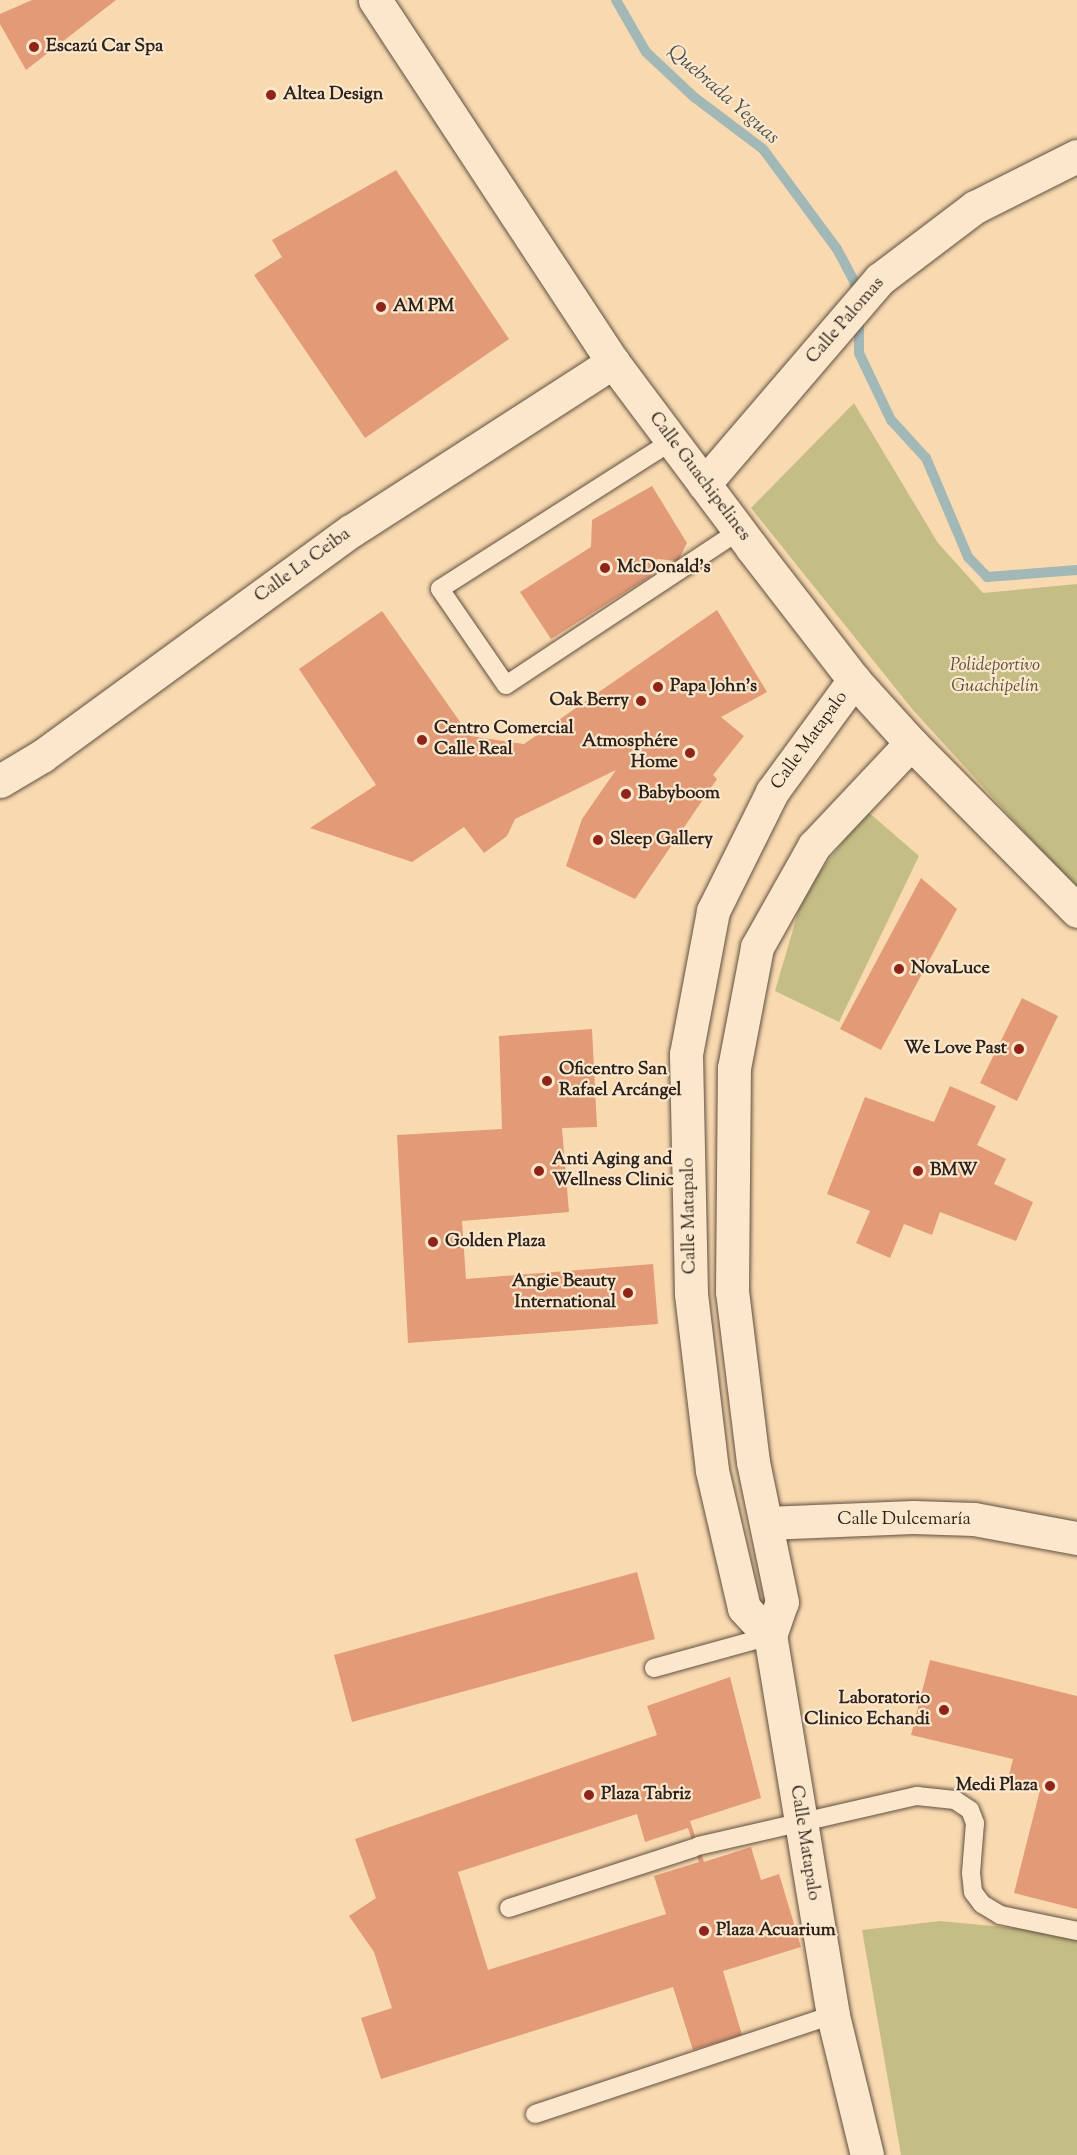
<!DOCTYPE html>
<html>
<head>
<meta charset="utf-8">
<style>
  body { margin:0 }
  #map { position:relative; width:1077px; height:2155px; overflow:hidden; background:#f9dab0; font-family:"Sorts Mill Goudy",serif }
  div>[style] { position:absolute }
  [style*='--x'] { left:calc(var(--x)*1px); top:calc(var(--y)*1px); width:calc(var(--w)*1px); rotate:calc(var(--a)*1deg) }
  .green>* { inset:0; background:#c5bd86 }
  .stream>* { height:10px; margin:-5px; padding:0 5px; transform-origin:5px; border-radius:5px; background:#a2b8b6 }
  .building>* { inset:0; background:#e29a77 }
  .roads { filter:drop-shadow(0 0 2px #615041) drop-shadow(0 0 2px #615041) }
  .lane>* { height:18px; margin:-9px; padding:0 9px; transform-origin:9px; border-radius:9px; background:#fbe7cc }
  .street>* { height:33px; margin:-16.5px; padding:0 16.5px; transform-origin:16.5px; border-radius:16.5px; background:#fbe7cc }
  .secondary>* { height:33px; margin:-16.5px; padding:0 16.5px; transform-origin:16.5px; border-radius:16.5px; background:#fbe7cc }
  .dots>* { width:16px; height:16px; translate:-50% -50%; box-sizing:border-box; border:3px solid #fbe7cc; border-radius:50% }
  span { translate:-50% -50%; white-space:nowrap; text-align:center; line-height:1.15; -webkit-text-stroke:4.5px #fbe7cc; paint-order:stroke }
  .poi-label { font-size:18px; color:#2e221c; font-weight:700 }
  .left { translate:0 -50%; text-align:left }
  .right { translate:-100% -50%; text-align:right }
  .street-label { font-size:18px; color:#2e221c }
  .park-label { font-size:18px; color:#5b503c; font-style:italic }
  .water-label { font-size:20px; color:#514f4a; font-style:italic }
</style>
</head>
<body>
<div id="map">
  <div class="green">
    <i style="clip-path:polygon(854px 403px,938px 543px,983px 593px,1077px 584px,1077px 890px,913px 710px,751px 508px)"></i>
    <i style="clip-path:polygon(867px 811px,919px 856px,839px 1022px,775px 991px,804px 892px)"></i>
    <i style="clip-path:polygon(940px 1921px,1077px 1934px,1077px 2155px,901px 2155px,862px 1930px)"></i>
  </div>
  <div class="stream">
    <i style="--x:616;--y:0;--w:60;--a:60"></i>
    <i style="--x:646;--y:52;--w:66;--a:43.2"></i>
    <i style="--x:694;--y:97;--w:86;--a:37"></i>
    <i style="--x:763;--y:149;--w:124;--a:53.5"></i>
    <i style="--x:837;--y:249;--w:38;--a:62"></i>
    <i style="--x:855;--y:283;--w:15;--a:82"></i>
    <i style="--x:859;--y:313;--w:40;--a:90"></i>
    <i style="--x:859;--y:353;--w:74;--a:64.5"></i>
    <i style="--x:891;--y:420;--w:52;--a:47.4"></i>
    <i style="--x:926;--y:458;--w:108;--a:67"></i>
    <i style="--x:968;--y:557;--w:28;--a:46"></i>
    <i style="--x:987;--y:577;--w:90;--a:-4.4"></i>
  </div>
  <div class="building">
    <i style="clip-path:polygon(32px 0,116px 0,26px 70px,0 24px,0 14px)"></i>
    <i style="clip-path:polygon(396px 170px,509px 339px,365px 438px,254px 275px,282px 257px,272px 240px)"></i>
    <i style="clip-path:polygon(652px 486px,687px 543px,678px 561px,657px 559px,651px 576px,551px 639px,520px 592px,591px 547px,592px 520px)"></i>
    <i style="clip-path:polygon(717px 610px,767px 692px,721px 717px,744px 736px,713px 775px,717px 779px,635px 899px,566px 866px,582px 819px,616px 770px,515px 819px,507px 836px,484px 853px,464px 827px,412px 862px,310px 828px,376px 785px,299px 669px,382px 611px,470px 736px,524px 744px)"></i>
    <i style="clip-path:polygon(921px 878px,957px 909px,881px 1050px,840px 1029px)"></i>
    <i style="clip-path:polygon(1022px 998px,1058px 1016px,1017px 1101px,980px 1083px)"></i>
    <i style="clip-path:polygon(592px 1029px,597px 1127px,562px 1128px,569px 1212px,462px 1221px,466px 1279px,653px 1264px,658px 1324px,408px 1343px,397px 1135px,502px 1129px,499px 1036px)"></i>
    <i style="clip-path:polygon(950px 1086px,996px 1106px,977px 1145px,1006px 1159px,994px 1184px,1033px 1202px,1016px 1241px,940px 1212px,932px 1235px,904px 1224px,890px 1258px,856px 1243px,870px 1211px,827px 1194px,865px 1097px,934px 1122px)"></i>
    <i style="clip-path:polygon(637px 1572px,655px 1639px,352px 1722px,334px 1655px)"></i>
    <i style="clip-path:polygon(930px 1660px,1077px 1696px,1077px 1909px,1014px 1893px,1040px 1790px,1007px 1783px,1013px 1759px,911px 1735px)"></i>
    <i style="clip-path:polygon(evenodd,730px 1677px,761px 1798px,690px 1821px,704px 1862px,751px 1847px,761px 1880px,779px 1874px,801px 1947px,723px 1971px,742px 2035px,693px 2050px,673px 1987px,381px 2079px,361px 2018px,392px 2008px,374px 1952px,349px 1916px,376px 1898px,355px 1839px,657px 1735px,647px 1706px,730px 1677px,637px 1814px,645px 1842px,688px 1828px,699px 1862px,654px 1876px,666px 1914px,488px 1970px,458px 1872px,637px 1814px)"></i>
  </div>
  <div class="roads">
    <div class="lane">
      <i style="--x:672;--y:441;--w:275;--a:147.5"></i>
      <i style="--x:440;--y:589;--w:116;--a:55.5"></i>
      <i style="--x:506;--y:685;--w:279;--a:-33.5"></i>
      <i style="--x:654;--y:1668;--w:120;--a:-15.4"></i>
      <i style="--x:698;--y:1846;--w:225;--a:-12.9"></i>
      <i style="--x:917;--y:1796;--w:38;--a:6"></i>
      <i style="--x:955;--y:1800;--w:18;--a:34"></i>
      <i style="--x:970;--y:1810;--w:14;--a:69"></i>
      <i style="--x:975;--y:1823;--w:50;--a:94.6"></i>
      <i style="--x:971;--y:1873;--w:19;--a:84"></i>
      <i style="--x:973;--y:1892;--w:15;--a:53"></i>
      <i style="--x:982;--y:1904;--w:21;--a:31"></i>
      <i style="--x:1000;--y:1915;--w:79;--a:11.7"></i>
      <i style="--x:509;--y:1908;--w:194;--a:-18"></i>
      <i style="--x:535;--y:2114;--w:314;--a:-18.4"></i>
    </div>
    <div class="street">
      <i style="--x:704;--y:484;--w:270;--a:-49.4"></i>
      <i style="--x:880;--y:279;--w:119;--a:-37.2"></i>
      <i style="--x:975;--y:207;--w:114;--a:-26.6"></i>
      <i style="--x:0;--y:781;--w:49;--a:-30.8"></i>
      <i style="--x:42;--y:756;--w:382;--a:-36.1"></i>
      <i style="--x:351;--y:531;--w:312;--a:-32.8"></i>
      <i style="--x:766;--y:1523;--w:147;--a:-2.3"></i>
      <i style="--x:913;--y:1517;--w:61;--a:1.9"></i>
      <i style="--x:974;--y:1519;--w:105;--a:10.5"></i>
    </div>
    <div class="secondary">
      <i style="--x:375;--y:0;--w:433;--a:56.7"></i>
      <i style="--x:613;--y:362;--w:232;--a:53.2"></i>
      <i style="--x:752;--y:548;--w:167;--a:52.3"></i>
      <i style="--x:854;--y:680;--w:85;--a:47.9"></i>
      <i style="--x:911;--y:743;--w:236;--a:45.3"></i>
      <i style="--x:770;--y:1636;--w:38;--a:-133"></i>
      <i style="--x:744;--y:1608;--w:142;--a:-103.1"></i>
      <i style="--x:712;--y:1470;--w:178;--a:-96.8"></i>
      <i style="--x:691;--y:1293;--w:239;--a:-91.2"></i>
      <i style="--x:686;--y:1054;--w:146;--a:-79.3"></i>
      <i style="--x:713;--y:911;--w:133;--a:-63.6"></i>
      <i style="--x:772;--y:792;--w:139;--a:-53.8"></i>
      <i style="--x:867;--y:2155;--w:144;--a:-103.7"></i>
      <i style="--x:833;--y:2015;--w:384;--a:-99.4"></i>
      <i style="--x:770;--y:1636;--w:36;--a:-71"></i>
      <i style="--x:782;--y:1602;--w:143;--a:-101.7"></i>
      <i style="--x:753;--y:1462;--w:171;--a:-97"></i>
      <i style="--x:732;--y:1292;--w:224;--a:-89.5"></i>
      <i style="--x:734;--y:1068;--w:123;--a:-79.2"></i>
      <i style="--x:757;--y:947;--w:116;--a:-60.6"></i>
      <i style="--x:814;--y:846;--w:141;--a:-46.7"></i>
    </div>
  </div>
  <div class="dots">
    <i style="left:34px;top:47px;background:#8f2418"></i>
    <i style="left:271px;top:95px;background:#8f2418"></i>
    <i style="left:381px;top:307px;background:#8f2418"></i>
    <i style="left:605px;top:568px;background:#8f2418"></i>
    <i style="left:658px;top:687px;background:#8f2418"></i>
    <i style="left:641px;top:701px;background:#8f2418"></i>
    <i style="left:422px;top:740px;background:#8f2418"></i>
    <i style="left:690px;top:753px;background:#8f2418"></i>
    <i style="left:626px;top:794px;background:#8f2418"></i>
    <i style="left:598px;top:840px;background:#8f2418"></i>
    <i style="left:899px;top:969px;background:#8f2418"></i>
    <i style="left:1019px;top:1049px;background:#8f2418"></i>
    <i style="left:547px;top:1081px;background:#8f2418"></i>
    <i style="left:539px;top:1171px;background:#8f2418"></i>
    <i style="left:918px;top:1171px;background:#8f2418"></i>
    <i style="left:433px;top:1242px;background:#8f2418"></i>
    <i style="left:628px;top:1293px;background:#8f2418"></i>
    <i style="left:944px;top:1710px;background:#8f2418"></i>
    <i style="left:1050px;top:1786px;background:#8f2418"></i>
    <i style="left:589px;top:1795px;background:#8f2418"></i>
    <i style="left:704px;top:1931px;background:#8f2418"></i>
  </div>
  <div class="poi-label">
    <span class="left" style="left:46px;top:47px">Escazú Car Spa</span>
    <span class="left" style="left:283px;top:95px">Altea Design</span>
    <span class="left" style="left:393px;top:307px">AM PM</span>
    <span class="left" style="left:617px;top:568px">McDonald's</span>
    <span class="left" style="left:670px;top:687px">Papa John's</span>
    <span class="right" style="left:629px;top:701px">Oak Berry</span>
    <span class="left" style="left:434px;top:740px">Centro Comercial<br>Calle Real</span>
    <span class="right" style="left:678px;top:753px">Atmosphére<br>Home</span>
    <span class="left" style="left:638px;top:794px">Babyboom</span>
    <span class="left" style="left:610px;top:840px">Sleep Gallery</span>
    <span class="left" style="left:911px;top:969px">NovaLuce</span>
    <span class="right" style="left:1007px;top:1049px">We Love Past</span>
    <span class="left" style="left:559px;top:1081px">Oficentro San<br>Rafael Arcángel</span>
    <span class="left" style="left:552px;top:1171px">Anti Aging and<br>Wellness Clinic</span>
    <span class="left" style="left:930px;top:1171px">BMW</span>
    <span class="left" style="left:445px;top:1242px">Golden Plaza</span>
    <span class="right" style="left:616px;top:1293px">Angie Beauty<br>International</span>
    <span class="right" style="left:930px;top:1710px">Laboratorio<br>Clinico Echandi</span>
    <span class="right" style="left:1038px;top:1786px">Medi Plaza</span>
    <span class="left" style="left:601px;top:1795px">Plaza Tabriz</span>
    <span class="left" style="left:716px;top:1931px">Plaza Acuarium</span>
  </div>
  <div class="street-label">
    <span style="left:846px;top:321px;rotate:-49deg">Calle Palomas</span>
    <span style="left:699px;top:477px;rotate:53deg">Calle Guachipelines</span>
    <span style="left:303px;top:566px;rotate:-36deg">Calle La Ceiba</span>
    <span style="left:810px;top:741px;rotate:-54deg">Calle Matapalo</span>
    <span style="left:690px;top:1216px;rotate:-91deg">Calle Matapalo</span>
    <span style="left:904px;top:1520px">Calle Dulcemaría</span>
    <span style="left:804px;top:1843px;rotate:81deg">Calle Matapalo</span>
  </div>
  <div class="park-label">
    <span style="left:995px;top:677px">Polideportivo<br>Guachipelín</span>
  </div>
  <div class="water-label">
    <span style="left:723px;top:95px;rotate:41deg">Quebrada Yeguas</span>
  </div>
</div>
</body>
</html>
